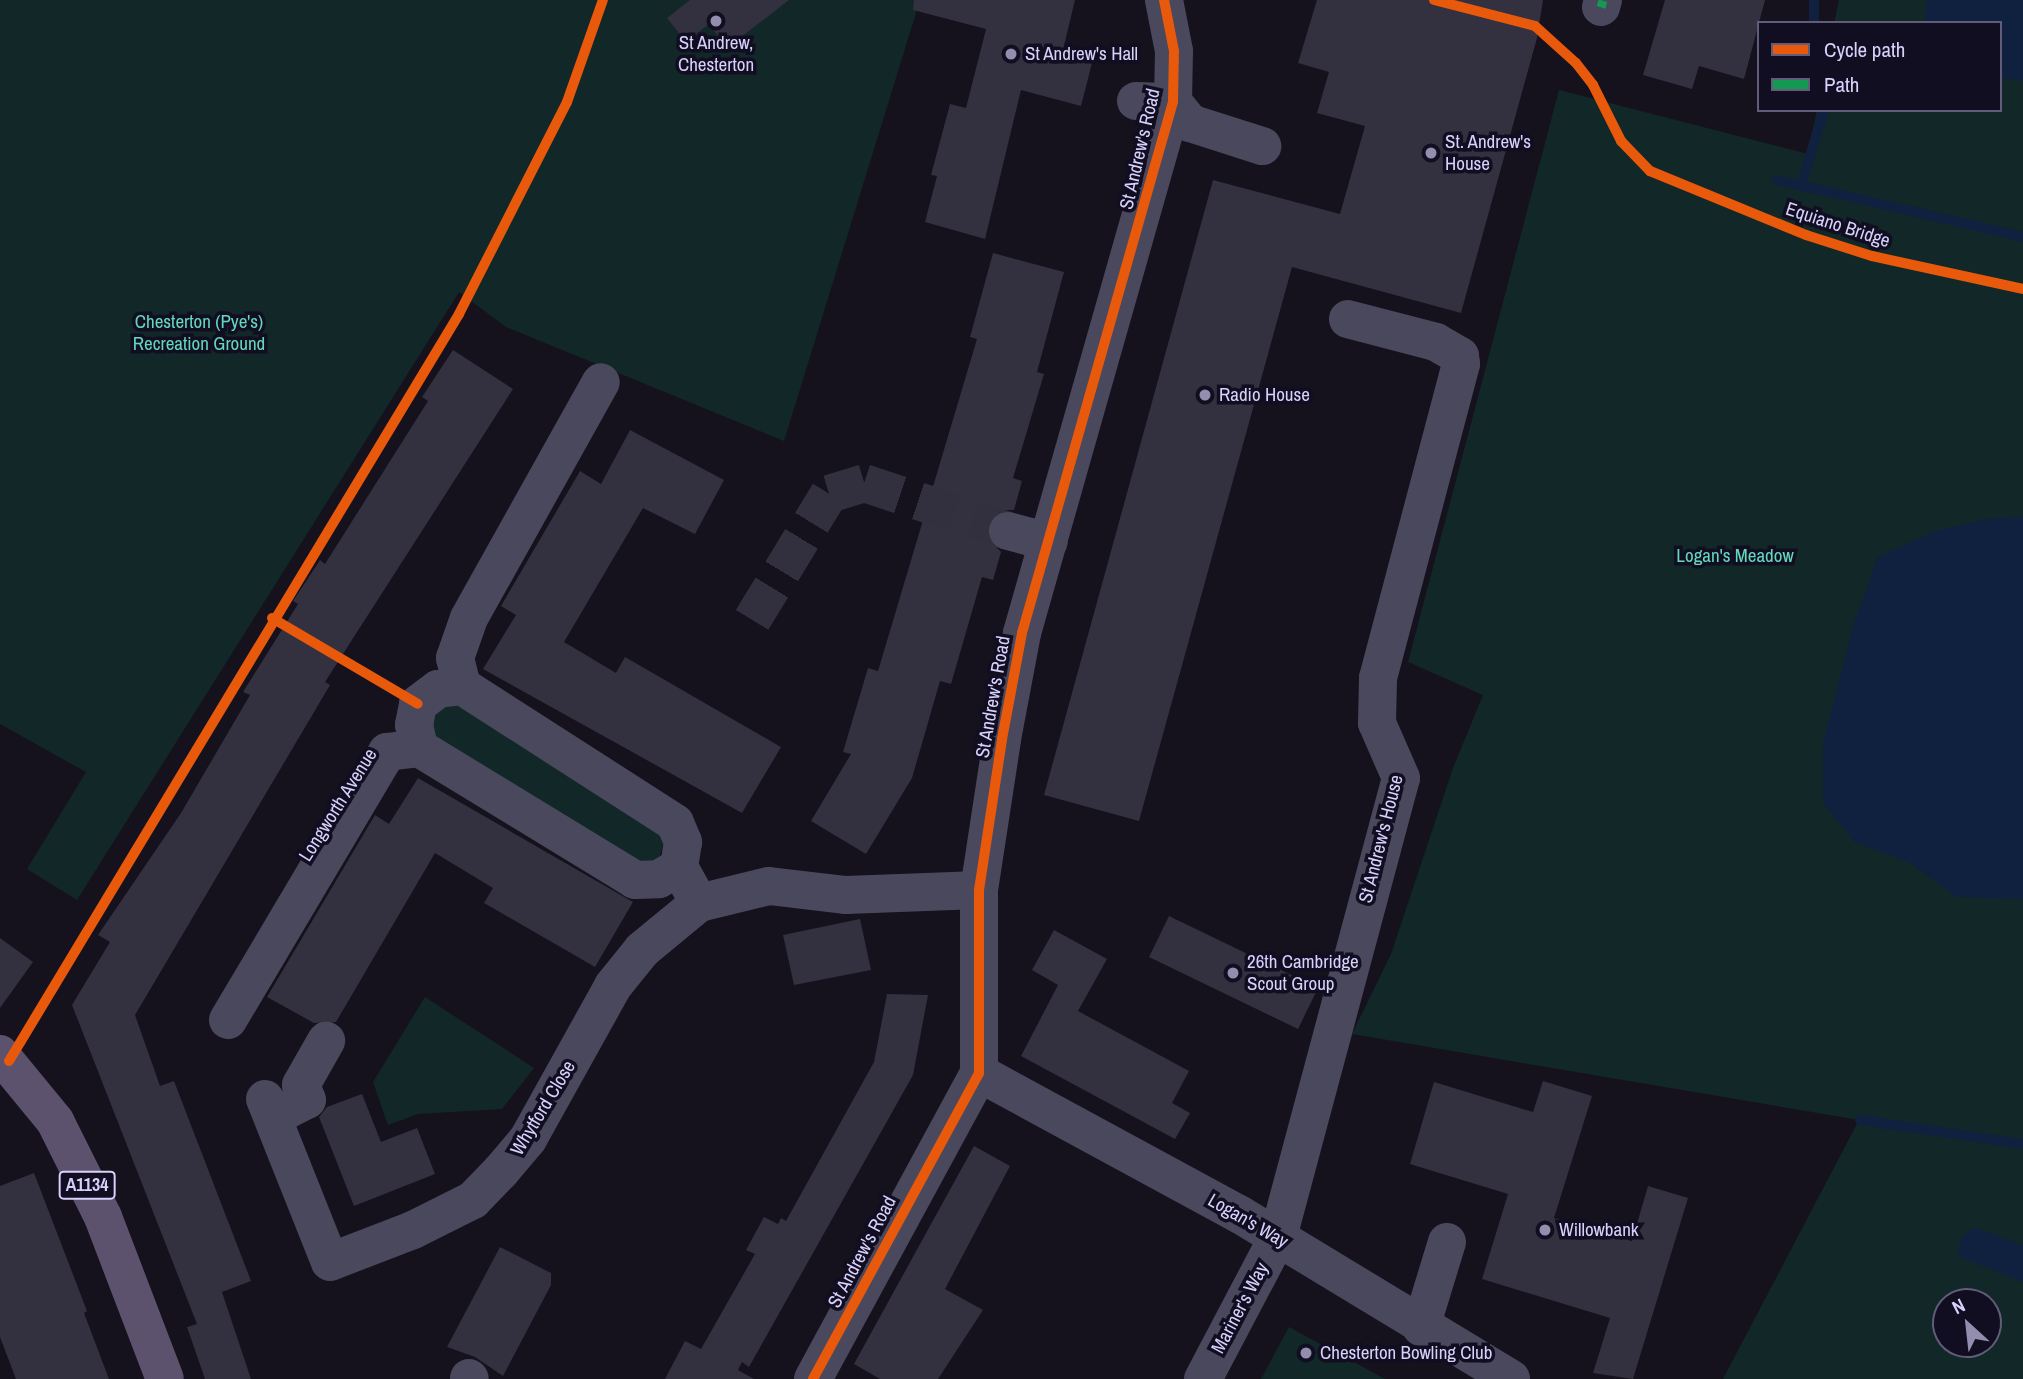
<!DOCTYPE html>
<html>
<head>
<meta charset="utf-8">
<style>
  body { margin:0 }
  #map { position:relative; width:2023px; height:1379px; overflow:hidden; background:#15121d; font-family:"Archivo Narrow",sans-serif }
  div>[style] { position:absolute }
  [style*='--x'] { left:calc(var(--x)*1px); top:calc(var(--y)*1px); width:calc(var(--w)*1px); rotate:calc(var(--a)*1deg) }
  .green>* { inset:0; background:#122728 }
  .water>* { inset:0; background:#102140 }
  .stream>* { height:10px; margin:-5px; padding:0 5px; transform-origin:5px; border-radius:5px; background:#102140 }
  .building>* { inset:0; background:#33303f }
  .minor-tunnel>* { height:38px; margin-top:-19px; transform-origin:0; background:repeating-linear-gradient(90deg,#322f3e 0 38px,transparent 0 57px) }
  .minor>* { height:38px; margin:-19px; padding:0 19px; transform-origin:19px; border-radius:19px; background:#4a485d }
  .major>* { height:38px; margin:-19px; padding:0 19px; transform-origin:19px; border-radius:19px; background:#5d526e }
  .quiet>* { height:9px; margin-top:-4.5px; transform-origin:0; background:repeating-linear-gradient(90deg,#139951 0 18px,transparent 0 27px) }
  .cycleway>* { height:10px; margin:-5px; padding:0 5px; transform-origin:5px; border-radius:5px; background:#e8590c }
  .dots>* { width:19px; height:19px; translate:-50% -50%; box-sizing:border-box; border:4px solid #120e21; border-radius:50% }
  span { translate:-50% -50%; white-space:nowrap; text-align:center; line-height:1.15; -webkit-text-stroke:7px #120e21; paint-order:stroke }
  .shield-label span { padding:2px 5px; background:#120e21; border:2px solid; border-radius:5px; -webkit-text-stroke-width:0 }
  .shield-label { font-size:18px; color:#d7d1fc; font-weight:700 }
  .poi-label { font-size:19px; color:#d7d1fc }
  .left { translate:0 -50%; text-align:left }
  .street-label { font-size:19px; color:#d7d1fc }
  .park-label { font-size:19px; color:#62d8bd }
  .legend { position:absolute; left:1757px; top:21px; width:245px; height:91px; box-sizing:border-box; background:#120e21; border:2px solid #615c79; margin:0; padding:9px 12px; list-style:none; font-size:21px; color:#d7d1fc }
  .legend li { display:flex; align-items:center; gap:14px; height:35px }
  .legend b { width:35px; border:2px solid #615c79 }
  .north { position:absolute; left:1932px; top:1288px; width:70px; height:70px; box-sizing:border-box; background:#120e21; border:2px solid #615c79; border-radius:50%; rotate:333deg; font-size:19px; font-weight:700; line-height:28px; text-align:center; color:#d7d1fc }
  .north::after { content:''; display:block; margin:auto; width:24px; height:32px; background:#938eae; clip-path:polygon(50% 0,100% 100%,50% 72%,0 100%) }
</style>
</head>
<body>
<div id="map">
  <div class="green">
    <i style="clip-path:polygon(0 0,920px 0,784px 441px,506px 327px,459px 292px,77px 900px,27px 869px,86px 772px,0 724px)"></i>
    <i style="clip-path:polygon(evenodd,1839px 0,2023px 0,2023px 1379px,1723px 1379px,1859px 1120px,1352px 1034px,1391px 954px,1453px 768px,1483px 695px,1408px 662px,1559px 90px,1808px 154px,1817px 110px,2000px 110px,2000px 23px,1834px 23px,1839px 0,1946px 1302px,1988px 1302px,1988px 1344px,1946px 1344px,1946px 1302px)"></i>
    <i style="clip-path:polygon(454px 700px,665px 838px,659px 859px,645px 866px,433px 736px,433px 713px)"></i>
    <i style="clip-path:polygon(425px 997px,534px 1068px,502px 1109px,418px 1114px,388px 1125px,373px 1082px)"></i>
    <i style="clip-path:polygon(1289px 1327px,1385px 1379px,1261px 1379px)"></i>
  </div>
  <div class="water">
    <i style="clip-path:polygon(1927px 0,2023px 0,2023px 81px,2000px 78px,2000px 23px,1924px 23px)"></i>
    <i style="clip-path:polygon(2023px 517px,2023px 899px,1957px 897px,1910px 863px,1854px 842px,1823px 802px,1823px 743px,1854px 623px,1878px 557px,1935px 531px,1992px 518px)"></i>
    <i style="clip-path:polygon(1975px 1228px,2023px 1245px,2023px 1282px,1958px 1256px,1961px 1237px)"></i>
  </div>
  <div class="stream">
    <i style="--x:1814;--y:23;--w:23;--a:-90"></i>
    <i style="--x:1777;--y:180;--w:253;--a:13"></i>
    <i style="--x:1801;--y:186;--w:79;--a:-73.2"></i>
    <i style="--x:1860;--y:1120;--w:165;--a:8.4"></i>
  </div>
  <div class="building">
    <i style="clip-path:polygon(690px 0,789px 0,727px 48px,709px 24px,686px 42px,667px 18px)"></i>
    <i style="clip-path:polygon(914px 0,1075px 0,1063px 50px,1093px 59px,1081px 106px,1021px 90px,985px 239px,925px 222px,937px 176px,931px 175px,950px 104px,966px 108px,986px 29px,913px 10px)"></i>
    <i style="clip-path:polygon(1317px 0,1543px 0,1537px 38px,1461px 313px,1292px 267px,1139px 821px,1044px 795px,1213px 180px,1340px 214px,1365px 126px,1317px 113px,1329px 72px,1298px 63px)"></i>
    <i style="clip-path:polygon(1665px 0,1765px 0,1744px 79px,1699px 66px,1692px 89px,1643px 75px)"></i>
    <i style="clip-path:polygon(993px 253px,1064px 272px,1037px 372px,1044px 374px,1013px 478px,1022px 481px,1014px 510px,1002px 510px,987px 525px,987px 537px,1001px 552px,993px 580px,982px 577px,951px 684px,940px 681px,912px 778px,866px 854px,811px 821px,851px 754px,843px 752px,868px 668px,878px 671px,977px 339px,970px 337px)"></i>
    <i style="clip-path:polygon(453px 350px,513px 389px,325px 682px,330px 685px,135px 1015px,160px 1086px,174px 1081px,251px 1281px,222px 1292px,251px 1379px,205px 1379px,187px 1327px,197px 1324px,72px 1005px,110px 942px,98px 935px,181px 813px,250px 695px,243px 692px,298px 604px,293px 601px,320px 560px,325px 564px,428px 401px,422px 397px)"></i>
    <i style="clip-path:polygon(630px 430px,724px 480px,695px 534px,643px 508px,564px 642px,616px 673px,625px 657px,781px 747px,742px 813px,483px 669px,516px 615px,501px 606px,580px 471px,601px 484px)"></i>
    <i style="clip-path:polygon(418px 778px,633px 902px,595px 967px,484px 903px,493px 888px,435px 853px,336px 1022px,314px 1023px,267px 997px,375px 815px,389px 824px)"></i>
    <i style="clip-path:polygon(1169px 916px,1318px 988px,1298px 1029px,1149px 957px)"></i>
    <i style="clip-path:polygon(860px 919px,871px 970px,794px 985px,783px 935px)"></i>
    <i style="clip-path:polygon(1054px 930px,1107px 959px,1078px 1011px,1189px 1071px,1172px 1103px,1190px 1113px,1175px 1139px,1021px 1056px,1058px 985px,1032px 970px)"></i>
    <i style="clip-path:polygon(0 938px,33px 962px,0 1008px)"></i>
    <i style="clip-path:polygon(887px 994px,928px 995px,913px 1075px,749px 1367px,742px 1362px,738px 1370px,754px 1379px,665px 1379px,685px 1341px,701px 1349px,755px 1254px,746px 1250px,764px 1217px,778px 1224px,781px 1218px,786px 1221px,874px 1062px)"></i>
    <i style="clip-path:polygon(1543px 1081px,1592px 1096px,1554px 1218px,1632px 1241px,1648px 1186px,1688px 1198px,1633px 1379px,1593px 1373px,1610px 1318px,1482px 1279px,1508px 1194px,1410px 1164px,1434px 1082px,1533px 1112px)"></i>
    <i style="clip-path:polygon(362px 1094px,381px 1142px,417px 1128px,435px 1174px,354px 1206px,319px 1117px,327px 1107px)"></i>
    <i style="clip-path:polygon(974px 1146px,1010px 1166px,945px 1289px,983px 1310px,938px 1379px,880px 1379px,854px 1364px)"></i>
    <i style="clip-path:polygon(34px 1173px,87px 1311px,84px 1313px,109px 1379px,16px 1379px,0 1337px,0 1186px)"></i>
    <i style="clip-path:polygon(500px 1247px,551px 1273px,551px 1285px,503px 1376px,475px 1357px,447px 1347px)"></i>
  </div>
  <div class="minor-tunnel">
    <i style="--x:752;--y:620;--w:148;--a:-58.6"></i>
    <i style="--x:829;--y:494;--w:37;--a:-17"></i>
    <i style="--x:864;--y:483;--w:152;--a:18.4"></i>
  </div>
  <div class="minor">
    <i style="--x:1601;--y:7;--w:7;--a:-74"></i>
    <i style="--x:1136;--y:101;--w:37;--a:2"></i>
    <i style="--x:1173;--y:102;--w:27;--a:51"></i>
    <i style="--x:1190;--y:123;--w:76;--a:17.7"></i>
    <i style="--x:1008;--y:531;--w:42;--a:15"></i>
    <i style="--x:462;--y:686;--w:253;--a:32.7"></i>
    <i style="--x:675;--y:823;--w:21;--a:67"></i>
    <i style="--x:683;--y:842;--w:25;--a:99"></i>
    <i style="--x:679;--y:867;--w:41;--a:60.9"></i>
    <i style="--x:699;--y:903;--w:72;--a:-13.7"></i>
    <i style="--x:769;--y:886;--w:78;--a:6.7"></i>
    <i style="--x:846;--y:895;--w:133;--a:-2.2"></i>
    <i style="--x:419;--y:748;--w:253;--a:31.4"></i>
    <i style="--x:635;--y:880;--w:24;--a:-2"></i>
    <i style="--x:659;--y:879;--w:23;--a:-31"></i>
    <i style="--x:228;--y:1020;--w:312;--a:-59.3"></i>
    <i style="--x:387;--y:752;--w:32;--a:-7"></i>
    <i style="--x:419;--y:748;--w:24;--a:-102"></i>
    <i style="--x:414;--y:725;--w:21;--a:-79"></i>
    <i style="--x:418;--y:704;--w:25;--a:-37"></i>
    <i style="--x:438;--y:689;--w:24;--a:-7"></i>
    <i style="--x:462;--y:686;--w:29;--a:-104"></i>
    <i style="--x:455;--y:658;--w:42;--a:-70.7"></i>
    <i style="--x:469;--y:618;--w:270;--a:-60.8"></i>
    <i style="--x:979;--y:1073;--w:296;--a:28.5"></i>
    <i style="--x:1239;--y:1214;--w:318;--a:31.2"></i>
    <i style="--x:265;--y:1099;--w:175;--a:68.3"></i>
    <i style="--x:330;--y:1262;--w:89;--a:-21.1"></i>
    <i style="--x:413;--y:1230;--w:67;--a:-26.6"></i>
    <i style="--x:473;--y:1200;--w:40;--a:-46"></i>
    <i style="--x:501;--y:1171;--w:42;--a:-49.8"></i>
    <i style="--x:528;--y:1139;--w:175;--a:-60.9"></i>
    <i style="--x:613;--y:986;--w:46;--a:-51.1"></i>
    <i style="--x:642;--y:950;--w:74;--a:-39.5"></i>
    <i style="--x:273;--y:1117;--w:38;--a:-27"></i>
    <i style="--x:307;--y:1100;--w:16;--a:-112"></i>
    <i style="--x:301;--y:1085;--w:51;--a:-60.4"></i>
    <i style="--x:1421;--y:1327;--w:89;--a:-73"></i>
    <i style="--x:469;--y:1378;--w:1;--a:45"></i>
    <i style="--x:813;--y:1379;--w:348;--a:-61.5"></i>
    <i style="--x:979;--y:1073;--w:183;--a:-90"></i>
    <i style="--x:979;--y:890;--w:153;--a:-81.3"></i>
    <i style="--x:1002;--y:739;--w:108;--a:-79.3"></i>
    <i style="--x:1022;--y:633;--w:552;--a:-74.13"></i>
    <i style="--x:1173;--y:102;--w:51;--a:-88.9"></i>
    <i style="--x:1174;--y:51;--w:52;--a:-101.1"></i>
    <i style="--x:1203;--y:1379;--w:161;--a:-62.2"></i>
    <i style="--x:1278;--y:1237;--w:475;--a:-75"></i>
    <i style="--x:1401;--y:778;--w:60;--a:-113.6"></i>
    <i style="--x:1377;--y:723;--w:45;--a:-88.7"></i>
    <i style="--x:1378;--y:678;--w:325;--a:-75.2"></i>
    <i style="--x:1461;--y:364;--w:8;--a:-97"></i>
    <i style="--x:1460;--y:356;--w:28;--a:-150"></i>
    <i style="--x:1436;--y:342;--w:91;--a:-165.4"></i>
  </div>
  <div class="major">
    <i style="--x:0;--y:1054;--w:87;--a:50.6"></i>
    <i style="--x:55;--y:1121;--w:107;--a:63.4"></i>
    <i style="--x:103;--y:1217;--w:173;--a:69.1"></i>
  </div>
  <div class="quiet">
    <i style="--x:1601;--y:7;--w:7;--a:-74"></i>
  </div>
  <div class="cycleway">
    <i style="--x:1434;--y:0;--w:104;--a:14.4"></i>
    <i style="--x:1535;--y:26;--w:55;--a:42.1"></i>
    <i style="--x:1576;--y:63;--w:28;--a:52"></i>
    <i style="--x:1593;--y:85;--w:63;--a:63.4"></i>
    <i style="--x:1621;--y:141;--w:42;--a:46"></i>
    <i style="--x:1650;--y:171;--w:169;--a:22.3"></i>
    <i style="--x:1806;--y:235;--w:69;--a:17.7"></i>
    <i style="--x:1872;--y:256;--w:155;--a:12.3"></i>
    <i style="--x:272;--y:618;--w:169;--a:30.5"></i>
    <i style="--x:9;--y:1061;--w:872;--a:-58.93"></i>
    <i style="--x:459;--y:314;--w:238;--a:-63"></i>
    <i style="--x:567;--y:102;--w:108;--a:-70.6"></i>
    <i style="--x:813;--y:1379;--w:348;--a:-61.5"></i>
    <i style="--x:979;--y:1073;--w:183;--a:-90"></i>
    <i style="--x:979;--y:890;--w:153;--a:-81.3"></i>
    <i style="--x:1002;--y:739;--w:108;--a:-79.3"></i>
    <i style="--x:1022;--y:633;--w:552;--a:-74.13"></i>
    <i style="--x:1173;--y:102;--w:51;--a:-88.9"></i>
    <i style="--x:1174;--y:51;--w:52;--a:-101.1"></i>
  </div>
  <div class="dots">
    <i style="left:716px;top:21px;background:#938eae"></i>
    <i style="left:1011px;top:54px;background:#938eae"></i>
    <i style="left:1431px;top:153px;background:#938eae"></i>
    <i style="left:1205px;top:395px;background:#938eae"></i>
    <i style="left:1233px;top:973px;background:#938eae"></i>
    <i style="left:1545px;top:1230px;background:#938eae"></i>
    <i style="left:1306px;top:1353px;background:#938eae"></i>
  </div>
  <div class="shield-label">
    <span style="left:87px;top:1185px">A1134</span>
  </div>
  <div class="poi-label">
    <span style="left:716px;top:54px">St Andrew,<br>Chesterton</span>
    <span class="left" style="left:1025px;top:54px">St Andrew's Hall</span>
    <span class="left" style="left:1445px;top:153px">St. Andrew's<br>House</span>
    <span class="left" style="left:1219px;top:395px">Radio House</span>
    <span class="left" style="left:1247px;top:973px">26th Cambridge<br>Scout Group</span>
    <span class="left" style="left:1559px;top:1230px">Willowbank</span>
    <span class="left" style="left:1320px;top:1353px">Chesterton Bowling Club</span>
  </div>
  <div class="street-label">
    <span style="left:1140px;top:149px;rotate:-77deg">St Andrew's Road</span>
    <span style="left:1838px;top:225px;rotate:18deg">Equiano Bridge</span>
    <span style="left:993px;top:697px;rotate:-80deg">St Andrew's Road</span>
    <span style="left:338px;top:805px;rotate:-58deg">Longworth Avenue</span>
    <span style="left:1381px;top:839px;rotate:-76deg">St Andrew's House</span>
    <span style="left:543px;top:1108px;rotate:-59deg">Whytford Close</span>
    <span style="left:1248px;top:1221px;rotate:30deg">Logan's Way</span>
    <span style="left:862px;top:1252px;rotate:-62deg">St Andrew's Road</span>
    <span style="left:1240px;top:1308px;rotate:-62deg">Mariner's Way</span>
  </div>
  <div class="park-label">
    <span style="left:199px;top:333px">Chesterton (Pye's)<br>Recreation Ground</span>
    <span style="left:1735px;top:556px">Logan's Meadow</span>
  </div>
  <ul class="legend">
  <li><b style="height:9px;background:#e8590c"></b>Cycle path</li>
  <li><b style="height:9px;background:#139951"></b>Path</li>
  </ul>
  <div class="north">N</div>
</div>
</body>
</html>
